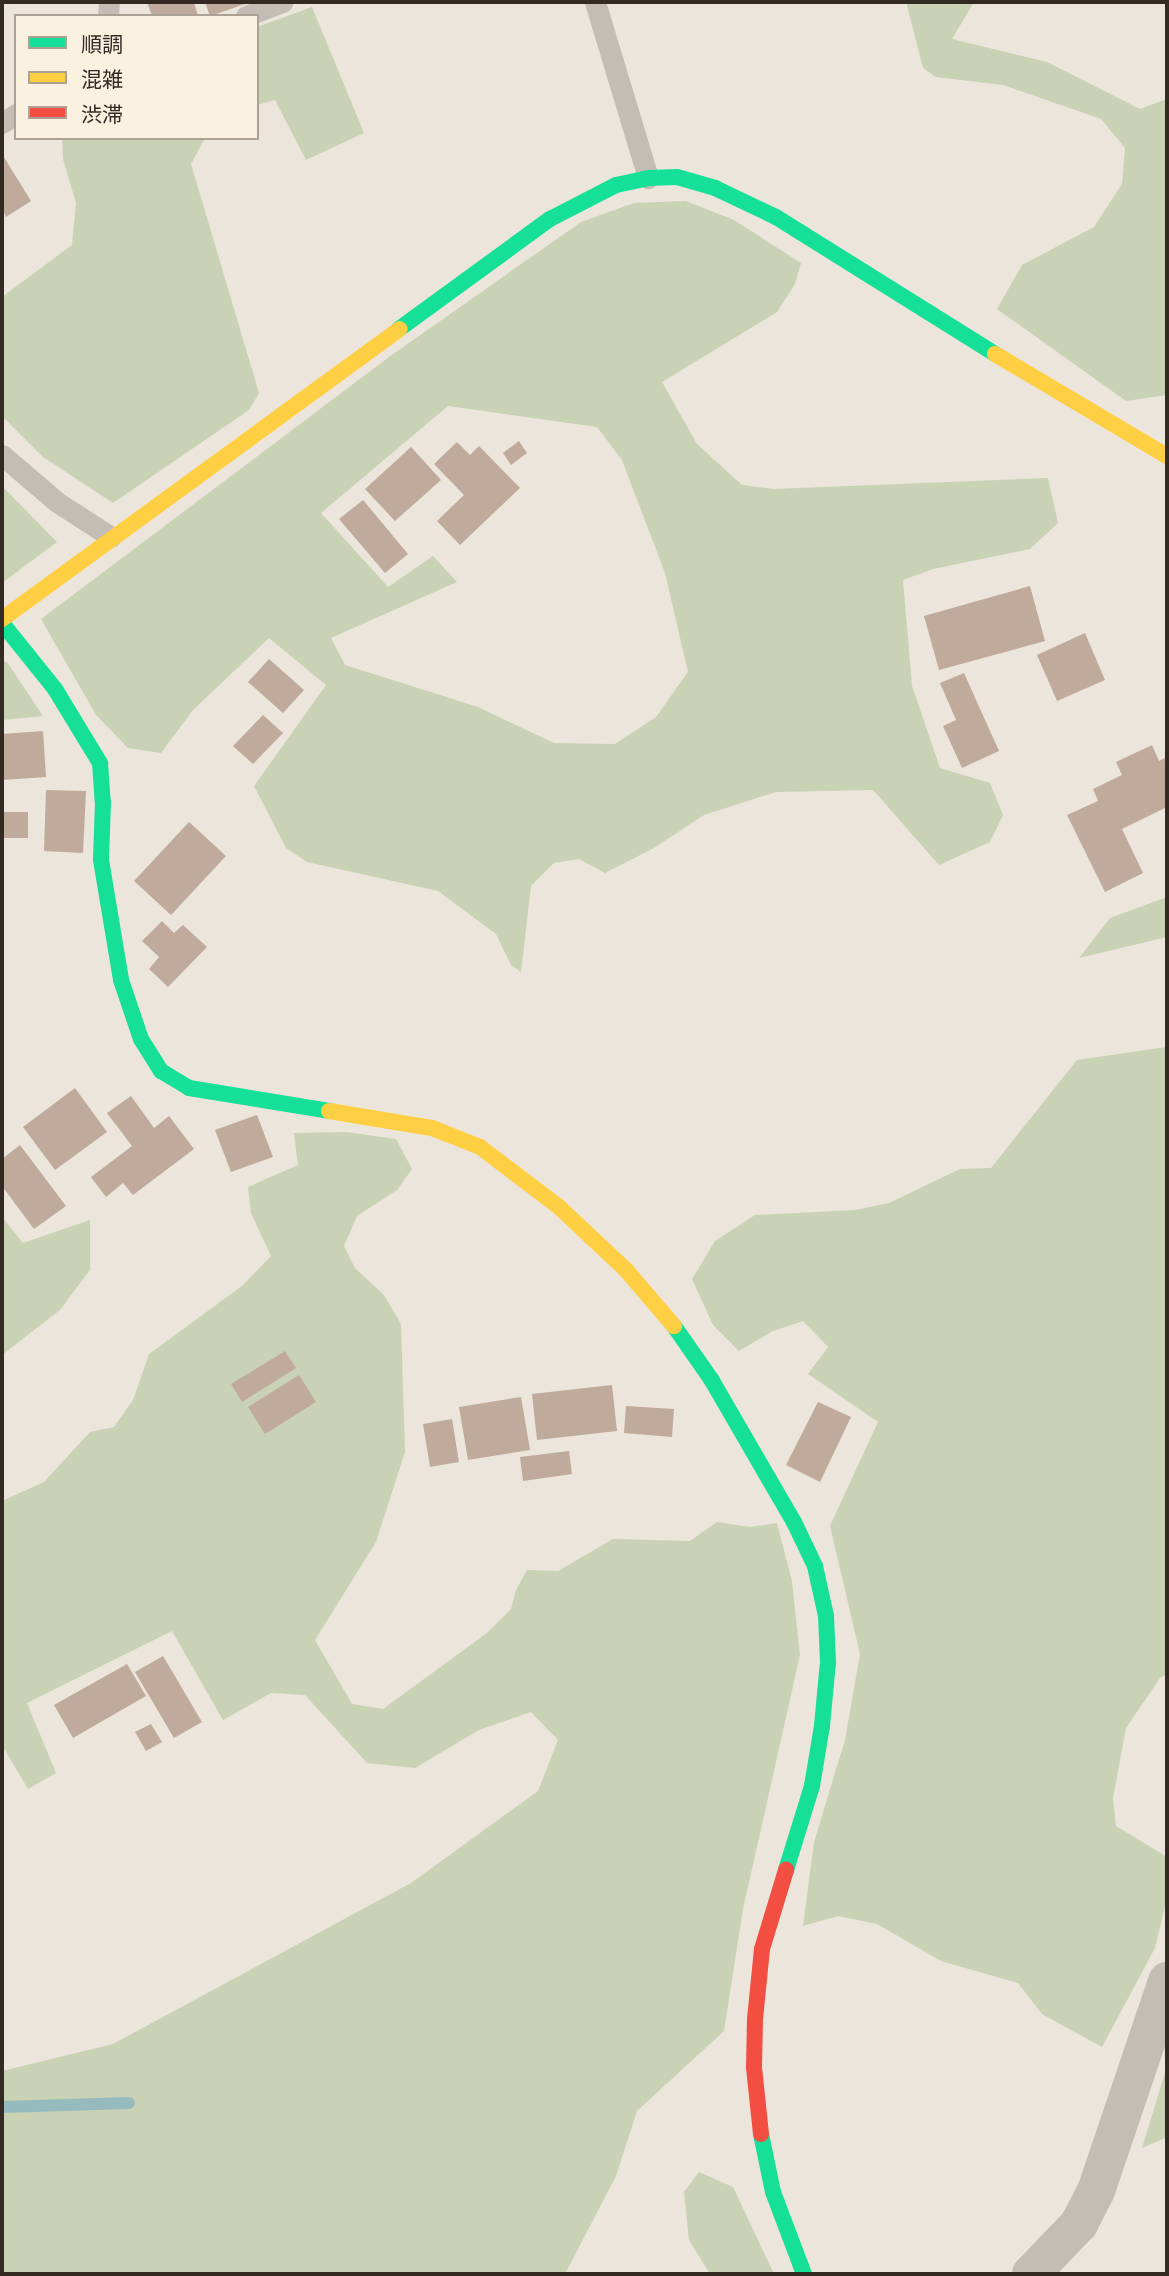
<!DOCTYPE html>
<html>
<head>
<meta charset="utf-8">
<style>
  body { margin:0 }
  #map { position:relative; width:1169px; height:2276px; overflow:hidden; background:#ebe5db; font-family:"Exo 2","Noto Sans JP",sans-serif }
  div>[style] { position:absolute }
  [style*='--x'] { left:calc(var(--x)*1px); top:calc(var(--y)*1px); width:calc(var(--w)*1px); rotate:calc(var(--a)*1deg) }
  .green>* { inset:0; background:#c9d2b4 }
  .stream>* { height:12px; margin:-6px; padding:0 6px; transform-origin:6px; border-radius:6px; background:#96bbbe }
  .building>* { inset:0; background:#c0aa9b }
  .lane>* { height:21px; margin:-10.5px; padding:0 10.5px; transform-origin:10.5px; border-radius:10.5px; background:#c4bdb5 }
  .street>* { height:38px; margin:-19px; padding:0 19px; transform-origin:19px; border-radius:19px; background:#c4bdb5 }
  .fast>* { height:16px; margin:-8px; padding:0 8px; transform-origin:8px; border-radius:8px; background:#16e098 }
  .slow>* { height:16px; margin:-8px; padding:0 8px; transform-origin:8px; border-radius:8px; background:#ffcf43 }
  .jam>* { height:16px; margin:-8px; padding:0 8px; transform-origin:8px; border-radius:8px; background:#f24e42 }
  span { translate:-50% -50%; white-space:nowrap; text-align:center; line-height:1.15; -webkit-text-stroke:6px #faf1e1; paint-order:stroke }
  .frame { position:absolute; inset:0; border:4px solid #342a24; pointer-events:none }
  .legend { position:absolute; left:14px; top:14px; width:245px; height:126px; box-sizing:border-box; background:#faf1e1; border:2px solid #aba195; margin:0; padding:9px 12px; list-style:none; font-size:21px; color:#342a24 }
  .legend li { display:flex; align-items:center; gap:14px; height:35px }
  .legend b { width:35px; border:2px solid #aba195 }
</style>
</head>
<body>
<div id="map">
  <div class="green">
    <i style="clip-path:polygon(906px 2px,974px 2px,952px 39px,1047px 62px,1140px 109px,1167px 99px,1167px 395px,1126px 401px,997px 309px,1022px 265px,1094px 227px,1122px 184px,1125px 148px,1101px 119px,1003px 85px,936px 77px,923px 68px)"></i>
    <i style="clip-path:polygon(312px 7px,364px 133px,306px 160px,275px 100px,257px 105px,257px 27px)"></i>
    <i style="clip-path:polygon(62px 138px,205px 138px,191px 164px,259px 393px,249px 410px,113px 503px,43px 457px,2px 416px,2px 297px,72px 245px,76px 203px,63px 159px)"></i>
    <i style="clip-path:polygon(evenodd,686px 201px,734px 220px,801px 263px,795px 284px,777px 312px,662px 382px,697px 444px,742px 485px,774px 489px,1048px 478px,1058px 523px,1030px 549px,933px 569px,903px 580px,912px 686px,940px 768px,990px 783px,1003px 815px,990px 842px,939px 865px,873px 790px,776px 792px,704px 815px,654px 848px,605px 873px,579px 859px,554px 863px,531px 886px,521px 972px,511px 965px,496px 934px,438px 891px,307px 862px,286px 848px,254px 786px,326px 685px,269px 638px,193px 710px,161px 753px,128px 748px,96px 715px,41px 619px,389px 357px,581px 222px,634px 203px,686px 201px,448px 406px,597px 427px,622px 460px,665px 573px,688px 672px,656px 717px,615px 744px,554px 743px,478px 707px,345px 665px,331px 638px,457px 582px,433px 556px,388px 587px,321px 513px,448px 406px)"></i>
    <i style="clip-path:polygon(2px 486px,57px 542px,2px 583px)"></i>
    <i style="clip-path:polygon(2px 661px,7px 662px,43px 716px,2px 720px)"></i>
    <i style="clip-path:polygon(1167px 897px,1167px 937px,1079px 958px,1110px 918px)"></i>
    <i style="clip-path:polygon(1167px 1047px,1167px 1674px,1160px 1678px,1126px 1728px,1113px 1798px,1116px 1826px,1167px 1857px,1167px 1898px,1155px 1948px,1102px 2047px,1042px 2014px,1018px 1983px,941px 1961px,877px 1924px,838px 1916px,803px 1926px,814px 1842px,845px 1740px,860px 1654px,830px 1526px,878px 1422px,808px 1374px,828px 1347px,803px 1321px,773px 1331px,739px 1351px,713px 1325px,692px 1279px,715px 1241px,755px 1215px,855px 1210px,889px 1203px,960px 1169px,991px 1168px,1077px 1060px)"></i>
    <i style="clip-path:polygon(347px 1132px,396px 1139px,412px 1169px,397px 1190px,357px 1216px,344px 1246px,355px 1268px,384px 1295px,401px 1324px,405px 1452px,376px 1542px,315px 1640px,352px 1704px,383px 1709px,487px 1633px,511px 1609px,516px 1590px,527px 1570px,558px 1571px,613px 1539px,690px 1541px,717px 1522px,750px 1527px,777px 1523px,792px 1581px,800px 1655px,743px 1909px,724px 2031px,637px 2111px,616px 2176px,565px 2274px,2px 2274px,2px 2071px,113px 2044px,411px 1883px,538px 1791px,558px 1740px,531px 1712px,479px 1730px,415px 1768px,367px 1763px,305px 1695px,271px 1693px,223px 1720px,172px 1631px,27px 1703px,56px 1773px,28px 1789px,2px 1745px,2px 1501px,44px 1482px,90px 1432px,114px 1427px,133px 1400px,149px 1354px,242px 1286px,271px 1256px,251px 1213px,248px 1187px,298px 1165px,294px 1133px)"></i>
    <i style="clip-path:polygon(2px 1217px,23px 1243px,90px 1220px,90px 1270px,60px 1310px,2px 1355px)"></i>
    <i style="clip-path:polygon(1167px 2066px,1167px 2137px,1142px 2148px)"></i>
    <i style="clip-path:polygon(699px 2172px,733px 2187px,774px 2274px,710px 2274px,689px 2240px,684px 2192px)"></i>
  </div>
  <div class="stream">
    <i style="--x:2;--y:2107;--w:127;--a:-1.8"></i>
  </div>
  <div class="building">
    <i style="clip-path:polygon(147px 2px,194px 2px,198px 16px,152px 16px)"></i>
    <i style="clip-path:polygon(205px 2px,251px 2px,210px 16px)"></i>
    <i style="clip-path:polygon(2px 154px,31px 201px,6px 217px,2px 209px)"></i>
    <i style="clip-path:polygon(519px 441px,527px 453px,511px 465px,503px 453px)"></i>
    <i style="clip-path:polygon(457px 442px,470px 455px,479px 446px,520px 488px,460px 545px,437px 521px,464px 495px,434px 464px)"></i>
    <i style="clip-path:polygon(411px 447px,441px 480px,395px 521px,365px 489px)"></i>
    <i style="clip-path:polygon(363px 500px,408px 554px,385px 573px,339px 519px)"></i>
    <i style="clip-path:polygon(1030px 586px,1045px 641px,939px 670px,924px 616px)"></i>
    <i style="clip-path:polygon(1085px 633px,1105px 680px,1057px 701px,1037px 655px)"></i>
    <i style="clip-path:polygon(269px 659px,304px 690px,283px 713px,248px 682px)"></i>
    <i style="clip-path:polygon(964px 673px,999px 751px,962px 768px,943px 726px,956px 720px,940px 683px)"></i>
    <i style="clip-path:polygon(263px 715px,283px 733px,253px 764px,233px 746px)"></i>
    <i style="clip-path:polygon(43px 731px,46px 777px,2px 780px,2px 734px)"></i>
    <i style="clip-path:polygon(1152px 745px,1159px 761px,1167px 757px,1167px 807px,1122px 829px,1143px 873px,1105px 892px,1067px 815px,1098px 801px,1093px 789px,1122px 775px,1116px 762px)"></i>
    <i style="clip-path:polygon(46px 790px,86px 791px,83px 853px,44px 851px)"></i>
    <i style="clip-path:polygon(2px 812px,28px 812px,28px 838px,2px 838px)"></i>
    <i style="clip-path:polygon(189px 822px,226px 856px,171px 915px,134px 881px)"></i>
    <i style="clip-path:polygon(162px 921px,174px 933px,183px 925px,207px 947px,168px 987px,149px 969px,159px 957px,142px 941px)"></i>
    <i style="clip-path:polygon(75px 1088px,107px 1132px,55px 1170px,23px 1127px)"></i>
    <i style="clip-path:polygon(131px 1096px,154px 1128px,169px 1116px,194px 1149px,133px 1195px,123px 1183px,106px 1197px,91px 1177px,132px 1146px,107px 1113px)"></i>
    <i style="clip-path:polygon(257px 1115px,273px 1157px,231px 1172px,215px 1130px)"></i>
    <i style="clip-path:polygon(20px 1145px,66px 1206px,34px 1229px,2px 1186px,2px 1159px)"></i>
    <i style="clip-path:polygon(285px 1351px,296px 1368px,242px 1402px,231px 1384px)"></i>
    <i style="clip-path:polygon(299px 1375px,316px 1402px,265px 1434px,248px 1407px)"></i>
    <i style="clip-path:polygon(612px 1385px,617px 1431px,537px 1440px,532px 1394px)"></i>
    <i style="clip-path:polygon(521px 1397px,530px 1450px,468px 1460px,459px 1407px)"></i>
    <i style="clip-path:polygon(818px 1402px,851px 1417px,820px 1482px,786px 1465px)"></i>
    <i style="clip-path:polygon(626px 1406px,674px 1409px,672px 1437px,624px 1433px)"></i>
    <i style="clip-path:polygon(452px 1419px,459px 1462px,430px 1467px,423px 1424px)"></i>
    <i style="clip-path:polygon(569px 1451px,572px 1474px,523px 1481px,520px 1457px)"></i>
    <i style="clip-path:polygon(163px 1656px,202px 1722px,174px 1738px,135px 1672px)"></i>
    <i style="clip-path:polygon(127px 1664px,146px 1696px,73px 1738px,54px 1705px)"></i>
    <i style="clip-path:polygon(151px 1724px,162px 1742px,146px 1751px,135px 1732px)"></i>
  </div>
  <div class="lane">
    <i style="--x:595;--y:2;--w:184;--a:73.2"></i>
    <i style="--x:108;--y:16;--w:14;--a:-86"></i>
    <i style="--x:246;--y:16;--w:39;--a:-21"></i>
    <i style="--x:2;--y:123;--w:17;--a:-33"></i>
    <i style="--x:2;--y:455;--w:72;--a:40.5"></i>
    <i style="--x:57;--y:502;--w:64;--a:32.9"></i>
  </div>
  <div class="street">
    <i style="--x:1031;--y:2274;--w:69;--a:-46.2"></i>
    <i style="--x:1079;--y:2224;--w:37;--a:-63"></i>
    <i style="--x:1096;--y:2191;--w:222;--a:-71.3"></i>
  </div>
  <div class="fast">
    <i style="--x:399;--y:329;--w:187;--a:-36.1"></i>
    <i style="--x:550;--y:219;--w:74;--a:-27.3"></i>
    <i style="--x:616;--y:185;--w:33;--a:-12"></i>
    <i style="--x:648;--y:178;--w:29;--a:-2"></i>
    <i style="--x:677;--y:177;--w:40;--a:16"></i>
    <i style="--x:715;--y:188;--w:68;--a:25.4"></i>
    <i style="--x:776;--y:217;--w:258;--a:32"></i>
    <i style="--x:2;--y:623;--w:85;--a:51.2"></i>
    <i style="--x:55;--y:689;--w:87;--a:58.7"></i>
    <i style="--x:100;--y:763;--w:39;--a:86"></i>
    <i style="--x:103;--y:802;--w:58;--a:92"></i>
    <i style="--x:101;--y:860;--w:122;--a:80.5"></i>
    <i style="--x:121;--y:980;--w:62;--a:71.3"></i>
    <i style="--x:141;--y:1039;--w:38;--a:58"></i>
    <i style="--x:161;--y:1071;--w:33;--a:31"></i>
    <i style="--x:189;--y:1088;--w:142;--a:9.3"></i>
    <i style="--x:674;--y:1326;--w:65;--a:55.1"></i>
    <i style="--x:711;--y:1379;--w:165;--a:59.9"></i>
    <i style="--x:794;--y:1522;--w:49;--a:64.5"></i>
    <i style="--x:815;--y:1566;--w:51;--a:77.6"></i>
    <i style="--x:826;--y:1616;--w:46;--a:87.5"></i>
    <i style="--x:828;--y:1662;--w:64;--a:95.4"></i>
    <i style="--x:822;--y:1726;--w:61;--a:99.5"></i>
    <i style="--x:812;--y:1786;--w:88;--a:107.2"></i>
    <i style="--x:761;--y:2134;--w:59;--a:78.3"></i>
    <i style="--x:773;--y:2192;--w:88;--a:69.3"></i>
  </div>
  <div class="slow">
    <i style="--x:995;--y:354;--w:200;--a:30.7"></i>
    <i style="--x:2;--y:619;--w:492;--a:-36.1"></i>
    <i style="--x:329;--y:1111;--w:104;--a:9.4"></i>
    <i style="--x:432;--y:1128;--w:52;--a:21.6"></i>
    <i style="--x:480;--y:1147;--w:99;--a:37.2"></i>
    <i style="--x:559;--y:1207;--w:92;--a:43.2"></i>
    <i style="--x:626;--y:1270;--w:74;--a:49.4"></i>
  </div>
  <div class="jam">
    <i style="--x:761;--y:2134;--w:67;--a:-96"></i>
    <i style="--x:754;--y:2067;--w:48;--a:-88.8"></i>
    <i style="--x:755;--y:2019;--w:70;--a:-84.3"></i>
    <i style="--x:762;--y:1949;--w:83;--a:-73.1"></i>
  </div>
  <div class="frame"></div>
  <ul class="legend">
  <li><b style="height:9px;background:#16e098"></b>順調</li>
  <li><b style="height:9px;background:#ffcf43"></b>混雑</li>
  <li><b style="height:9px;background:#f24e42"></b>渋滞</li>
  </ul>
</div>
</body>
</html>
